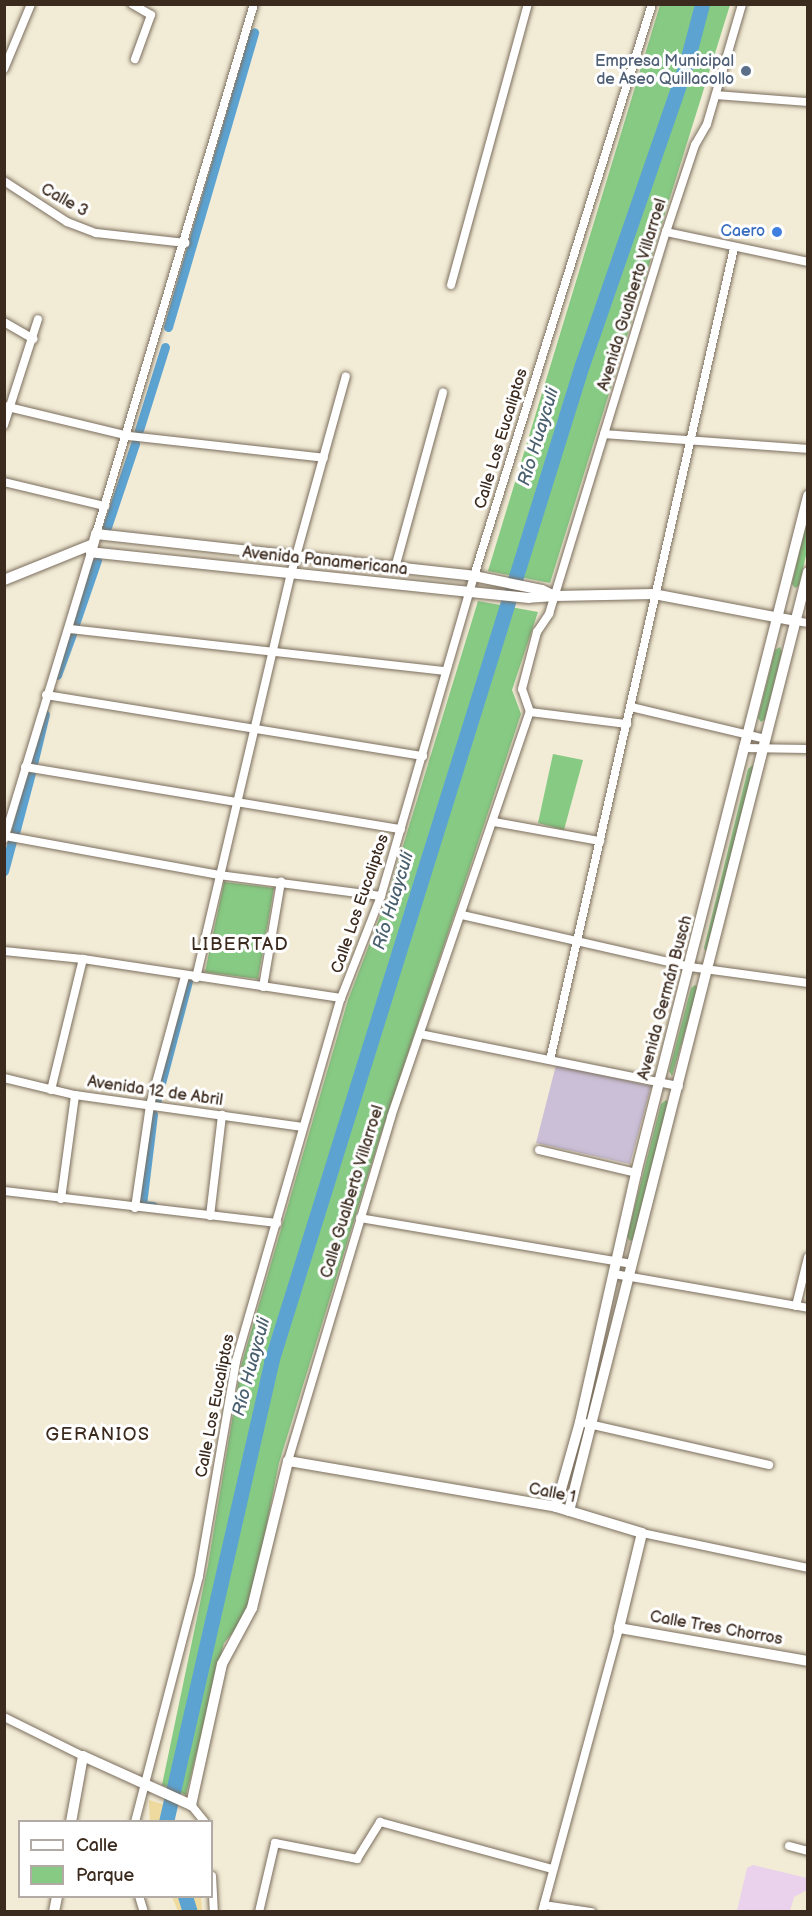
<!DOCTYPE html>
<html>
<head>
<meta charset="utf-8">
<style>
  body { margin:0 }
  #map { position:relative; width:812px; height:1916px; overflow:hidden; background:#f2ebd5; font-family:"Balsamiq Sans",sans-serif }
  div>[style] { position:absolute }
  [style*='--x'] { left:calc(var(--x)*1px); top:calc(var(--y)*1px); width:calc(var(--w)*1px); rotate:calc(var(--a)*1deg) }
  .built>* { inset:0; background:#ead1ec }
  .industrial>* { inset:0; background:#cabfd6 }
  .green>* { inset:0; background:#87ca84 }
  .sand>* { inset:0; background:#eeda9e }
  .canal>* { height:9px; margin:-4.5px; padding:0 4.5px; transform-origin:4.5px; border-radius:4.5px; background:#5ca3d2 }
  .river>* { height:15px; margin:-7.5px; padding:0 7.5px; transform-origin:7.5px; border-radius:7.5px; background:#5ca3d2 }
  .roads { filter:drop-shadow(0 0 2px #7b6e5e) drop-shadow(0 0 2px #7b6e5e) }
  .street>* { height:8px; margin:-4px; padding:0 4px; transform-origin:4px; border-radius:4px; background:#fff }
  .secondary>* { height:10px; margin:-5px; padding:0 5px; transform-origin:5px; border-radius:5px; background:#fff }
  .dots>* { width:16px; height:16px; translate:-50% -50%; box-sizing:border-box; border:3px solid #fff; border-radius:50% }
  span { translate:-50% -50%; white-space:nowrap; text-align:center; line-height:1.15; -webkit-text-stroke:6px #fff; paint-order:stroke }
  .service-label { font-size:16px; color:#4e5e75 }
  .right { translate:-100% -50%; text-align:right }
  .street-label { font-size:16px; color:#3b2a1e }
  .shop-label { font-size:16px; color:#366cbe }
  .water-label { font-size:18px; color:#4a606f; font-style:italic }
  .neighbourhood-label { font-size:18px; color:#3b2a1e; letter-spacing:1.5px }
  .frame { position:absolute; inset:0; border:6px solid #3b2a1e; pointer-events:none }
  .legend { position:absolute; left:18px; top:1820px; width:195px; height:78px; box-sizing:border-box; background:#fff; border:2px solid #b1aaa5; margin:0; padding:8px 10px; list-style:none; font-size:18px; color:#3b2a1e }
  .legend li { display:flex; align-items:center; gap:12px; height:30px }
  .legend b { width:30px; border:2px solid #b1aaa5 }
</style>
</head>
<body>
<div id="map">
  <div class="built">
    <i style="clip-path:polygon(753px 1865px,807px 1878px,807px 1890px,794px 1897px,790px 1911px,737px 1911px,747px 1868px)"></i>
  </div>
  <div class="industrial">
    <i style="clip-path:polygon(556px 1065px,651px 1086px,630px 1164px,536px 1143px)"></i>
  </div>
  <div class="green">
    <i style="clip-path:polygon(660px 5px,730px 5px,550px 583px,488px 571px)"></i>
    <i style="clip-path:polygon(807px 519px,807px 551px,799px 586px,795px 588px,792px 584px)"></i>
    <i style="clip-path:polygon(478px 601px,538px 612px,512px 690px,521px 714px,378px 1143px,279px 1463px,249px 1613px,224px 1643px,186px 1795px,162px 1785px,208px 1565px,241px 1366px,348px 1000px,387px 898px)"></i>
    <i style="clip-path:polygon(780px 647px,782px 652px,765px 719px,761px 722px,758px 718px,775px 650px)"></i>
    <i style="clip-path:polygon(553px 754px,583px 760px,564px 830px,538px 823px)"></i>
    <i style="clip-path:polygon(753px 765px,755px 767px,706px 952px,704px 948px,748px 769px)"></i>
    <i style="clip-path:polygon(224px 882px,274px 888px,258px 979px,205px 972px)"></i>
    <i style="clip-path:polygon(695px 985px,698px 988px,672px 1076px,669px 1071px,691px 988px)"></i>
    <i style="clip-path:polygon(666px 1100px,669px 1103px,634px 1239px,630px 1241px,627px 1237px,661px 1104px)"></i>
  </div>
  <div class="sand">
    <i style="clip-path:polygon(149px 1800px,175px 1808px,175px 1821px,150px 1821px)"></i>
    <i style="clip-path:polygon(172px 1897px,201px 1897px,202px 1911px,178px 1911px)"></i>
  </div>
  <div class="canal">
    <i style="--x:168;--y:327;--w:307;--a:-73.7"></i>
    <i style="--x:139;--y:430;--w:87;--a:-72.6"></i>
    <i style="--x:107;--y:527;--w:88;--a:-71.4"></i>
    <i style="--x:75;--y:624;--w:68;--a:-71"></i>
    <i style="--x:57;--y:675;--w:44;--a:-69.9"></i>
    <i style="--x:33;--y:764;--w:51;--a:-76.5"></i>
    <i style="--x:15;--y:833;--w:62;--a:-75.1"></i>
    <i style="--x:4;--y:871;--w:30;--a:-75"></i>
    <i style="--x:156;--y:1102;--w:125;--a:-75.2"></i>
    <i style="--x:153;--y:1114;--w:92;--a:96.9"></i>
    <i style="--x:142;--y:1205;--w:11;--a:5"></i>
  </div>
  <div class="river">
    <i style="--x:166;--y:1822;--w:472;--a:-77.1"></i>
    <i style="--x:271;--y:1362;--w:1044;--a:-72.68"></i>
    <i style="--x:582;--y:365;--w:318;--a:-70.9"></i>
    <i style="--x:686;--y:65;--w:63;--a:-75.3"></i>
    <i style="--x:185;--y:1896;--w:17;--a:73"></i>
  </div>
  <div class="roads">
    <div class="street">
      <i style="--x:132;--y:4;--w:22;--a:30"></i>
      <i style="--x:151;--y:15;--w:47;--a:110"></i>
      <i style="--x:4;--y:69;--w:70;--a:-67.4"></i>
      <i style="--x:716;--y:95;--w:92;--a:4.4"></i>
      <i style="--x:4;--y:181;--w:75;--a:33.1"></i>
      <i style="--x:67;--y:222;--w:31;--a:21"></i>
      <i style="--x:96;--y:233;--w:90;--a:6.4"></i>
      <i style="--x:666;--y:232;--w:145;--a:11.9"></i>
      <i style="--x:451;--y:285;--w:291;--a:-74.7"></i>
      <i style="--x:4;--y:322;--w:34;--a:30"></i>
      <i style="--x:4;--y:406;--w:129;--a:13.5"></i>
      <i style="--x:129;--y:436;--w:196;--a:6.4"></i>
      <i style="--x:4;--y:425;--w:111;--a:-72.2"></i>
      <i style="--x:604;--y:434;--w:205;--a:4.2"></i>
      <i style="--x:4;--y:482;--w:104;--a:13.4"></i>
      <i style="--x:96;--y:534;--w:553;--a:-73.4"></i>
      <i style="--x:395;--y:568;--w:182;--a:-74.7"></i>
      <i style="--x:795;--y:621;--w:13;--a:9"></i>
      <i style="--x:70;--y:629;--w:378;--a:6.4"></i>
      <i style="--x:46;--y:695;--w:382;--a:9.2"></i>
      <i style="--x:631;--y:707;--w:138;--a:13.4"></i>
      <i style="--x:530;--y:712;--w:98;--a:7.1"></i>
      <i style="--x:743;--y:748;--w:65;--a:0.9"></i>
      <i style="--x:25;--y:767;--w:381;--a:9.4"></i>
      <i style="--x:494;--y:822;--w:108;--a:10.2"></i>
      <i style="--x:5;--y:836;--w:218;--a:10.3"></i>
      <i style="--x:219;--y:875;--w:163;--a:7.4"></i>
      <i style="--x:4;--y:839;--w:300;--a:-73.1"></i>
      <i style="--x:462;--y:915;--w:234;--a:12.8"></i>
      <i style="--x:690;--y:967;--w:119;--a:7.7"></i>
      <i style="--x:4;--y:951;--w:79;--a:5.8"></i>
      <i style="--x:83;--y:959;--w:261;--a:8.6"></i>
      <i style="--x:196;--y:978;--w:415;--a:-76.8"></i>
      <i style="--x:291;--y:574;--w:205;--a:-74.5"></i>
      <i style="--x:263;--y:987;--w:107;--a:-80.3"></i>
      <i style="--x:420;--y:1034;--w:264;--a:11.4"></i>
      <i style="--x:550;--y:1060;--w:833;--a:-77.23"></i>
      <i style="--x:4;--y:1078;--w:73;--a:13.5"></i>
      <i style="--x:75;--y:1095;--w:230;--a:8"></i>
      <i style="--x:51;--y:1090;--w:135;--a:-76.3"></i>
      <i style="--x:539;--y:1150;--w:100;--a:13.3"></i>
      <i style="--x:4;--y:1191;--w:275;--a:6.7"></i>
      <i style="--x:61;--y:1199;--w:105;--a:-82.3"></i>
      <i style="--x:135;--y:1208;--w:104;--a:-81.7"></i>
      <i style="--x:150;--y:1105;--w:134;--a:-74.8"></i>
      <i style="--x:210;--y:1216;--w:102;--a:-83.2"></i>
      <i style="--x:360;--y:1218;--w:275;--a:9.6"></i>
      <i style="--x:614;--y:1274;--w:197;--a:9.9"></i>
      <i style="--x:796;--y:1306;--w:50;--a:-76.2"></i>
      <i style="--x:580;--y:1422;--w:194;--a:12.8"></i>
      <i style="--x:288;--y:1461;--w:359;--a:-73.3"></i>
      <i style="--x:391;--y:1117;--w:428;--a:-71.1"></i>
      <i style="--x:530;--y:712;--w:24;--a:-109"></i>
      <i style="--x:522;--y:689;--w:59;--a:-75.3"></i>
      <i style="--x:537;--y:632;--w:22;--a:-56"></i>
      <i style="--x:549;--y:614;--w:400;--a:-73"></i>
      <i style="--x:666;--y:232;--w:92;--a:-71.6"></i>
      <i style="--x:695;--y:145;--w:24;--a:-60"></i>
      <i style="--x:707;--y:124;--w:125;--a:-73.7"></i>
      <i style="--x:642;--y:1533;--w:170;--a:11.9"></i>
      <i style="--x:4;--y:1717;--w:88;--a:26.3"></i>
      <i style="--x:191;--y:1805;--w:22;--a:51"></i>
      <i style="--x:135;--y:1822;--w:254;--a:-75.4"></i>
      <i style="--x:199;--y:1576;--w:218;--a:-80.2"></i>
      <i style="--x:236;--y:1361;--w:378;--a:-73.9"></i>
      <i style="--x:341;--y:998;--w:110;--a:-68.6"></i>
      <i style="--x:381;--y:896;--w:333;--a:-73.8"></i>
      <i style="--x:474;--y:576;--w:599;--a:-72.71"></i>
      <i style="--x:789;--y:1846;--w:20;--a:15"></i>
      <i style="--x:212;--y:1876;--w:36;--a:87"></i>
      <i style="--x:139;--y:1896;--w:17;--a:73"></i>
      <i style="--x:544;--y:1905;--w:48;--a:8.5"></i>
      <i style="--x:259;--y:1912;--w:71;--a:-76.9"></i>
      <i style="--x:275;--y:1843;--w:84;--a:11"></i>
      <i style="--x:357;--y:1859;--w:44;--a:-58.1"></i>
      <i style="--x:380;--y:1822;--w:178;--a:15.3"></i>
      <i style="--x:542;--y:1912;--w:294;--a:-74.8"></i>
    </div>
    <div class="secondary">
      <i style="--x:96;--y:534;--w:380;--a:6.3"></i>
      <i style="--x:474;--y:576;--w:69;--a:11.6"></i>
      <i style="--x:542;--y:590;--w:14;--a:25"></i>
      <i style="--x:555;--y:596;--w:26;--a:176"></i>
      <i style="--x:529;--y:598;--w:59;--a:-174.2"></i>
      <i style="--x:470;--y:592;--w:381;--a:-174"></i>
      <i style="--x:91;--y:552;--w:19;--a:-74"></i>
      <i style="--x:4;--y:580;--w:96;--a:-22"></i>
      <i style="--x:555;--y:596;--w:99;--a:-1.2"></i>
      <i style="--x:654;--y:594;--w:144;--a:10.8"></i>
      <i style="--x:556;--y:1507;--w:88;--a:-74.2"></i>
      <i style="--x:580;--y:1422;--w:255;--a:-77.3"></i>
      <i style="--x:636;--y:1173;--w:699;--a:-75.74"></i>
      <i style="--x:569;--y:1511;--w:969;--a:-75.72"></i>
      <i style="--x:71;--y:1822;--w:67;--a:-79.7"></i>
      <i style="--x:83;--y:1756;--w:119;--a:24.4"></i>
      <i style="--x:191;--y:1805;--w:144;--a:-77.6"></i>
      <i style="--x:222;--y:1664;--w:64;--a:-61.8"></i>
      <i style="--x:252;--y:1608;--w:151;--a:-76.2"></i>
      <i style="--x:288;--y:1461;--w:272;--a:9.7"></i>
      <i style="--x:556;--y:1507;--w:90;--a:16.8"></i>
      <i style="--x:642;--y:1533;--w:98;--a:103.6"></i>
      <i style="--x:619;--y:1628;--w:192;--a:9.9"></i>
      <i style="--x:54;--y:1912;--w:16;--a:-79"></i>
    </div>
  </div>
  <div class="dots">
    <i style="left:746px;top:71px;background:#5c6f8a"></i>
    <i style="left:777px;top:232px;background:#3f7fe0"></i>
  </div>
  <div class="service-label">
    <span class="right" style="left:734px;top:71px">Empresa Municipal<br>de Aseo Quillacollo</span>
  </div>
  <div class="street-label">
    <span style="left:64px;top:201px;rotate:29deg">Calle 3</span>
    <span style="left:633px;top:295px;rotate:-73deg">Avenida Gualberto Villarroel</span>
    <span style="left:502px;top:439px;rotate:-73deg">Calle Los Eucaliptos</span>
    <span style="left:325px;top:562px;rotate:6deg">Avenida Panamericana</span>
    <span style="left:361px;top:904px;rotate:-71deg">Calle Los Eucaliptos</span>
    <span style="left:666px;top:998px;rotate:-75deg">Avenida Germán Busch</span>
    <span style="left:155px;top:1092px;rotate:8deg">Avenida 12 de Abril</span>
    <span style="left:353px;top:1192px;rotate:-73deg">Calle Gualberto Villarroel</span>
    <span style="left:216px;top:1406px;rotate:-79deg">Calle Los Eucaliptos</span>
    <span style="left:552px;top:1494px;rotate:11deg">Calle 1</span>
    <span style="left:716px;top:1629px;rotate:10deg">Calle Tres Chorros</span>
  </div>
  <div class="shop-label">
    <span class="right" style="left:765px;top:232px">Caero</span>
  </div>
  <div class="water-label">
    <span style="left:539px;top:437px;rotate:-73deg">Río Huayculi</span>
    <span style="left:394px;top:901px;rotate:-73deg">Río Huayculi</span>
    <span style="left:252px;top:1367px;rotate:-75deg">Río Huayculi</span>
  </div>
  <div class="neighbourhood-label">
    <span style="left:240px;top:945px">LIBERTAD</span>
    <span style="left:98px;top:1435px">GERANIOS</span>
  </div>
  <div class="frame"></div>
  <ul class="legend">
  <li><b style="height:8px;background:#fff"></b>Calle</li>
  <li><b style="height:16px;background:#87ca84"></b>Parque</li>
  </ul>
</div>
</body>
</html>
